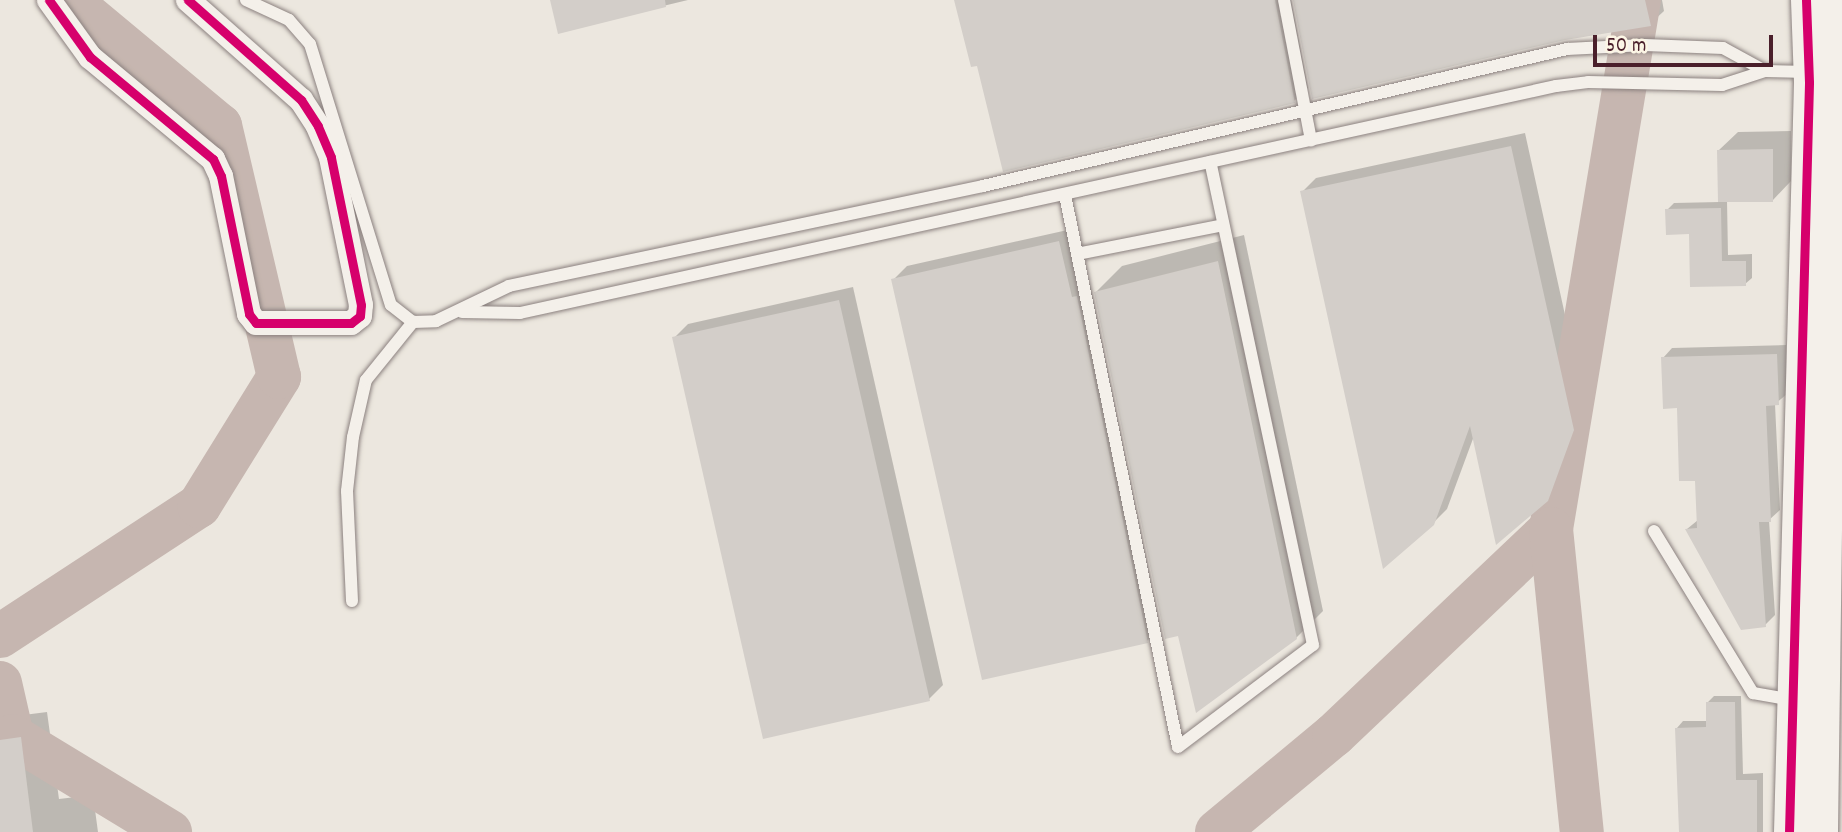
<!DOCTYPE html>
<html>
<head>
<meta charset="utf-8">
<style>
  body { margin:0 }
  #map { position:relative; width:1842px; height:832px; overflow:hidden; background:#ece7df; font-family:Dekko,sans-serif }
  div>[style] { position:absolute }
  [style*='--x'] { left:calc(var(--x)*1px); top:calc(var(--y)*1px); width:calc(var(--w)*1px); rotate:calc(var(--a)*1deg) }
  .shadow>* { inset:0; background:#0003 }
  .river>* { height:44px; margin:-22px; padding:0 22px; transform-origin:22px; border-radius:22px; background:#c6b6b0 }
  .building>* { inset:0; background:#d3cec9 }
  .roads { filter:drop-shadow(0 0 2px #8b817f) drop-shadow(0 0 2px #8b817f) }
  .service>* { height:12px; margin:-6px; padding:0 6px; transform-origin:6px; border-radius:6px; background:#f4f0ea }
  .minor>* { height:24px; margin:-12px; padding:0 12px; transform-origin:12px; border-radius:12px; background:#f4f0ea }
  .tertiary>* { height:30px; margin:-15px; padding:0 15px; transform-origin:15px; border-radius:15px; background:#f4f0ea }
  .trunk>* { height:38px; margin:-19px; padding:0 19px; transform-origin:19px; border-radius:19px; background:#f4f0ea }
  .cycleway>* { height:9px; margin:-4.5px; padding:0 4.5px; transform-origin:4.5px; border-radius:4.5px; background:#d6006c }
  span { translate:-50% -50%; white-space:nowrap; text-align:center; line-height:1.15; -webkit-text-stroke:5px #fcf5e5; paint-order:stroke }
  .scale { position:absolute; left:1593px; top:35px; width:180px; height:32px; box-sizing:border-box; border:4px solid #4a1f2b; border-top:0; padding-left:9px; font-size:21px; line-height:24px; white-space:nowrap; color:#4a1f2b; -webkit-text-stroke:5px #fcf5e5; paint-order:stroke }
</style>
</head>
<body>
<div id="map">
  <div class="shadow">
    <i style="clip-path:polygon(552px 0,688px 0,559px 31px)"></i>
    <i style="clip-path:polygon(956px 0,1291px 0,1308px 88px,1294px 101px,978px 64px)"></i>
    <i style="clip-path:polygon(1295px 0,1662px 0,1664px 11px,1650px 24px,1565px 39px)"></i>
    <i style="clip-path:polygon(1791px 131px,1791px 181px,1773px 200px,1727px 200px,1728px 255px,1752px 254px,1752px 278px,1745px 284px,1667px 210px,1674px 203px,1719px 202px,1719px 150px,1738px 132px)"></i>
    <i style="clip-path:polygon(1525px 133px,1587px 415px,1561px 485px,1547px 499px,1474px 436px,1447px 509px,1433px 523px,1302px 192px,1316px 178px)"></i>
    <i style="clip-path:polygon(1072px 229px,1085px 285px,1090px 284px,1160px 627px,1147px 641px,893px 280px,907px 266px)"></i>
    <i style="clip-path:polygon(1244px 235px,1323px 611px,1296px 638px,1096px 292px,1122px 266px)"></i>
    <i style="clip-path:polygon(853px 287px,943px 685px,929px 699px,674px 338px,688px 324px)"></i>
    <i style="clip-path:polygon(1786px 345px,1787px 394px,1775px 404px,1780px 510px,1769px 520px,1775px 615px,1765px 625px,1687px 529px,1698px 520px,1697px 479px,1663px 358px,1672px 348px)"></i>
    <i style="clip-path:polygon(1714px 696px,1741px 696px,1743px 774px,1763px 773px,1763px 832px,1680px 832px,1677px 728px,1683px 721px,1708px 721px,1707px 703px)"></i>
    <i style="clip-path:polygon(47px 712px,59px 799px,93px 795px,98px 832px,0 832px,0 718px)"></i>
  </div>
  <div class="river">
    <i style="--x:1551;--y:529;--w:536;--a:-80.56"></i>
    <i style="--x:0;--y:636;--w:238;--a:-33.2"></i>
    <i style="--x:199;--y:506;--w:152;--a:-58.2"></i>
    <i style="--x:279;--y:377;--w:258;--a:-103.2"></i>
    <i style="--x:220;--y:126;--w:197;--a:-140.2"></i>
    <i style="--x:0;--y:683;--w:54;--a:77.2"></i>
    <i style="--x:12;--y:736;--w:185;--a:31.3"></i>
    <i style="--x:1217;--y:832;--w:152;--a:-39.7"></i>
    <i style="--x:1334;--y:735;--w:299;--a:-43.5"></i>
    <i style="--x:1551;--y:529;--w:305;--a:84.2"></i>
  </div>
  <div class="building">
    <i style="clip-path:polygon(550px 0,665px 0,666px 7px,558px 34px)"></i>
    <i style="clip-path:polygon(954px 0,1275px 0,1295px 103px,1003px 172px,977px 66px,971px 67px)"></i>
    <i style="clip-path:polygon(1293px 0,1645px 0,1651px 26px,1565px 40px,1312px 99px)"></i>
    <i style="clip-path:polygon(1511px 146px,1574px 430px,1548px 501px,1496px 545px,1470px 426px,1434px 525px,1383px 569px,1300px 191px)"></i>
    <i style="clip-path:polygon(1773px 149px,1773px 202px,1718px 202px,1717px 150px)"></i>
    <i style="clip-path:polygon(1721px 208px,1722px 261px,1746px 261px,1746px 286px,1690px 287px,1689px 234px,1666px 235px,1665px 209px)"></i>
    <i style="clip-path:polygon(1059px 241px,1072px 297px,1077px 296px,1148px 643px,982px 680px,891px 279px)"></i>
    <i style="clip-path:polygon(1218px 261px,1297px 639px,1196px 713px,1178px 636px,1165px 639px,1094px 292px)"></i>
    <i style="clip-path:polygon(839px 300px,930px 701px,763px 739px,672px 337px)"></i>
    <i style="clip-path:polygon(1777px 354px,1779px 405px,1766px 406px,1771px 522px,1759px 522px,1766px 627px,1741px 630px,1685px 529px,1697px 528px,1695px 481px,1679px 481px,1677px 408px,1663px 409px,1661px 357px)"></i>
    <i style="clip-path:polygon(1706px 702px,1735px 702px,1736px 780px,1757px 780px,1757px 832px,1679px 832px,1675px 728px,1706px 727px)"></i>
    <i style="clip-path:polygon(21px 737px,33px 832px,0 832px,0 740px)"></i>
  </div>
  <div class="roads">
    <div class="service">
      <i style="--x:246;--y:0;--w:47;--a:24.9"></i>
      <i style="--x:289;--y:20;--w:32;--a:49"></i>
      <i style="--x:310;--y:44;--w:273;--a:72.8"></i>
      <i style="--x:391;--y:305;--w:28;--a:38"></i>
      <i style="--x:413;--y:322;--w:23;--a:-2"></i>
      <i style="--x:436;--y:321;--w:81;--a:-25.6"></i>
      <i style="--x:509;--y:286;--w:484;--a:-11.9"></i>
      <i style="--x:983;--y:186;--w:600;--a:-13.2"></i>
      <i style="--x:1567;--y:49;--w:78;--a:-2.9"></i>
      <i style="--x:1645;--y:45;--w:78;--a:2.2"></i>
      <i style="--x:1723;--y:48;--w:48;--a:28.7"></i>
      <i style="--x:1284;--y:0;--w:143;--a:79.1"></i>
      <i style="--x:1065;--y:195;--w:563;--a:78.43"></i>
      <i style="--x:1178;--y:747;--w:169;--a:-37.1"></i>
      <i style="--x:1313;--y:645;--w:494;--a:-102"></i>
      <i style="--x:1077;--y:254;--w:149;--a:-11.2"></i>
      <i style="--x:462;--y:312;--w:58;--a:1"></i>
      <i style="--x:520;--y:313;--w:1061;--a:-12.36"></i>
      <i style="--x:1556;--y:86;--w:32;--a:-7"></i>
      <i style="--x:1588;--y:82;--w:134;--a:1.3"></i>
      <i style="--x:1722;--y:85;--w:45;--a:-18"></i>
      <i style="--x:1765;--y:71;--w:43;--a:1.3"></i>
      <i style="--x:1654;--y:531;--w:190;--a:58.6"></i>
      <i style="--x:1753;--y:693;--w:39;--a:10"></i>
      <i style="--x:352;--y:601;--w:110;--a:-92.6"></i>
      <i style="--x:347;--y:491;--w:54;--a:-83.7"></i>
      <i style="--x:353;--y:437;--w:58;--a:-77.2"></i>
      <i style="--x:366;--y:380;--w:75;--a:-51"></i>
    </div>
    <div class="minor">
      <i style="--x:49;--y:0;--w:70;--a:54.3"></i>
      <i style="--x:90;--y:57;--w:160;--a:39.7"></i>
      <i style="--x:213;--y:159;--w:19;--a:65"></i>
      <i style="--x:221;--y:176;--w:141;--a:78.5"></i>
      <i style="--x:249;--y:314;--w:11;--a:52"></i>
      <i style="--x:256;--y:323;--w:95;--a:0"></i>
      <i style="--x:351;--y:323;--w:11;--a:-38"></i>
      <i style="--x:360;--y:316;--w:11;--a:-85"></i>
      <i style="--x:361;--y:305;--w:151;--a:-101.5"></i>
      <i style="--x:331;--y:157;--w:34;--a:-113"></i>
      <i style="--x:318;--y:126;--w:31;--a:-123"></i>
      <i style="--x:301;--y:100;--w:151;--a:-138.5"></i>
    </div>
    <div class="tertiary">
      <i style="--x:1789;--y:832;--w:750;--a:-88.47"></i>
      <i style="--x:1809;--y:82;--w:82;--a:-92.1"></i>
    </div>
    <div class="trunk">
      <i style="--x:1819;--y:832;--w:832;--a:-89.24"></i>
    </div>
  </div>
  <div class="cycleway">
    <i style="--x:49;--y:0;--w:70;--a:54.3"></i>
    <i style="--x:90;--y:57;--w:160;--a:39.7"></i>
    <i style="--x:213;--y:159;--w:19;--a:65"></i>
    <i style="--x:221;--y:176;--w:141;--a:78.5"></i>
    <i style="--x:249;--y:314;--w:11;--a:52"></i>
    <i style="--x:256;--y:323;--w:95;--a:0"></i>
    <i style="--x:351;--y:323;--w:11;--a:-38"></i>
    <i style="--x:360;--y:316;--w:11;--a:-85"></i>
    <i style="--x:361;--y:305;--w:151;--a:-101.5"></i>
    <i style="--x:331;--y:157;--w:34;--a:-113"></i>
    <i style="--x:318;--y:126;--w:31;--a:-123"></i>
    <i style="--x:301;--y:100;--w:151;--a:-138.5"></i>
    <i style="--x:1789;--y:832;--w:750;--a:-88.47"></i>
    <i style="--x:1809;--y:82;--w:82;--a:-92.1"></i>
  </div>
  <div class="scale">50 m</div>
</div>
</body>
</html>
